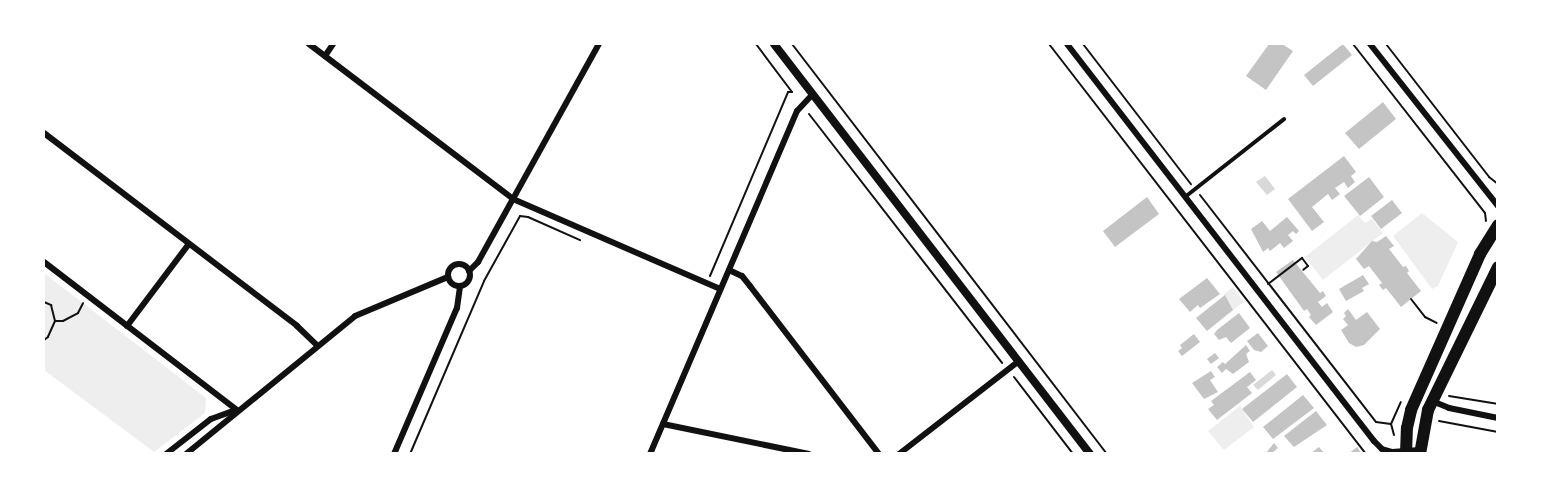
<!DOCTYPE html>
<html>
<head>
<meta charset="utf-8">
<style>
  body { margin:0 }
  #map { position:relative; width:1541px; height:497px; overflow:hidden; background:#fff; font-family:"DejaVu Sans",sans-serif }
  div>[style] { position:absolute }
  [style*='--x'] { left:calc(var(--x)*1px); top:calc(var(--y)*1px); width:calc(var(--w)*1px); rotate:calc(var(--a)*1deg) }
  .green>* { inset:0; background:#eee }
  .water>* { inset:0; background:#d9d9d9 }
  .building>* { inset:0; background:#c4c4c4 }
  .path>* { height:2px; margin:-1px; padding:0 1px; transform-origin:1px; border-radius:1px; background:#111 }
  .service>* { height:4px; margin:-2px; padding:0 2px; transform-origin:2px; border-radius:2px; background:#111 }
  .minor>* { height:6px; margin:-3px; padding:0 3px; transform-origin:3px; border-radius:3px; background:#111 }
  .minor>.ring { margin:-3px; padding:0; box-sizing:content-box; background:none; border:6px solid #111; border-radius:50% }
  .tertiary>* { height:8px; margin:-4px; padding:0 4px; transform-origin:4px; border-radius:4px; background:#111 }
  .trunk>* { height:12px; margin:-6px; padding:0 6px; transform-origin:6px; border-radius:6px; background:#111 }
  span { translate:-50% -50%; white-space:nowrap; text-align:center; line-height:1.15; -webkit-text-stroke:4.5px #fff; paint-order:stroke }
  .frame { position:absolute; inset:0; border:45px solid #fff; pointer-events:none }
</style>
</head>
<body>
<div id="map">
  <div class="green">
    <i style="clip-path:polygon(1422px 213px,1458px 242px,1438px 286px,1432px 289px,1393px 236px)"></i>
    <i style="clip-path:polygon(1358px 215px,1365px 223px,1372px 219px,1383px 233px,1323px 280px,1305px 257px)"></i>
    <i style="clip-path:polygon(44px 273px,206px 398px,205px 413px,154px 452px,44px 370px)"></i>
    <i style="clip-path:polygon(1233px 287px,1244px 302px,1233px 310px,1224px 294px)"></i>
    <i style="clip-path:polygon(1240px 406px,1254px 427px,1224px 450px,1208px 431px)"></i>
  </div>
  <div class="water">
    <i style="clip-path:polygon(1265px 176px,1275px 189px,1267px 195px,1256px 182px)"></i>
    <i style="clip-path:polygon(1272px 370px,1276px 375px,1258px 390px,1253px 385px)"></i>
  </div>
  <div class="building">
    <i style="clip-path:polygon(1269px 44px,1282px 44px,1293px 51px,1266px 90px,1246px 76px)"></i>
    <i style="clip-path:polygon(1343px 44px,1352px 55px,1313px 86px,1304px 75px)"></i>
    <i style="clip-path:polygon(1383px 102px,1396px 119px,1359px 149px,1345px 133px)"></i>
    <i style="clip-path:polygon(1344px 156px,1356px 172px,1351px 176px,1355px 182px,1348px 188px,1344px 182px,1335px 188px,1340px 194px,1332px 200px,1328px 194px,1312px 207px,1324px 222px,1312px 231px,1288px 199px)"></i>
    <i style="clip-path:polygon(1369px 177px,1384px 197px,1360px 216px,1344px 196px)"></i>
    <i style="clip-path:polygon(1147px 197px,1159px 214px,1115px 247px,1103px 231px)"></i>
    <i style="clip-path:polygon(1392px 200px,1402px 213px,1381px 229px,1371px 216px)"></i>
    <i style="clip-path:polygon(1287px 217px,1299px 231px,1296px 234px,1293px 231px,1288px 235px,1293px 241px,1284px 248px,1280px 243px,1270px 251px,1268px 248px,1263px 252px,1251px 229px,1262px 221px,1270px 231px)"></i>
    <i style="clip-path:polygon(1386px 236px,1394px 246px,1389px 249px,1403px 267px,1406px 266px,1409px 271px,1407px 273px,1421px 291px,1401px 307px,1386px 288px,1383px 290px,1379px 285px,1382px 283px,1369px 266px,1364px 269px,1356px 259px,1372px 241px,1377px 242px)"></i>
    <i style="clip-path:polygon(1293px 260px,1320px 293px,1323px 291px,1326px 296px,1318px 302px,1322px 307px,1327px 303px,1333px 312px,1316px 325px,1309px 317px,1311px 315px,1307px 309px,1304px 311px,1276px 272px)"></i>
    <i style="clip-path:polygon(1363px 275px,1369px 284px,1362px 288px,1364px 291px,1346px 301px,1339px 289px)"></i>
    <i style="clip-path:polygon(1207px 278px,1220px 294px,1200px 308px,1198px 305px,1190px 312px,1179px 299px)"></i>
    <i style="clip-path:polygon(1225px 295px,1233px 310px,1207px 331px,1196px 318px)"></i>
    <i style="clip-path:polygon(1348px 309px,1356px 320px,1367px 312px,1380px 329px,1364px 345px,1356px 347px,1349px 343px,1341px 330px,1348px 325px,1343px 319px,1346px 316px,1344px 313px)"></i>
    <i style="clip-path:polygon(1239px 313px,1250px 328px,1231px 343px,1226px 337px,1219px 340px,1214px 334px,1217px 330px)"></i>
    <i style="clip-path:polygon(1258px 333px,1268px 346px,1261px 352px,1254px 350px,1247px 341px)"></i>
    <i style="clip-path:polygon(1194px 334px,1200px 342px,1182px 356px,1178px 351px,1182px 348px,1180px 345px)"></i>
    <i style="clip-path:polygon(1246px 345px,1250px 351px,1246px 354px,1249px 362px,1233px 374px,1226px 369px,1222px 373px,1217px 367px,1223px 362px,1225px 364px)"></i>
    <i style="clip-path:polygon(1215px 353px,1219px 358px,1211px 364px,1207px 359px)"></i>
    <i style="clip-path:polygon(1211px 371px,1215px 377px,1210px 380px,1218px 392px,1204px 399px,1192px 383px)"></i>
    <i style="clip-path:polygon(1250px 372px,1256px 380px,1247px 387px,1252px 393px,1217px 420px,1208px 409px,1214px 405px,1211px 401px)"></i>
    <i style="clip-path:polygon(1287px 374px,1297px 387px,1253px 422px,1242px 409px)"></i>
    <i style="clip-path:polygon(1303px 395px,1314px 408px,1273px 439px,1263px 427px)"></i>
    <i style="clip-path:polygon(1316px 411px,1327px 425px,1294px 447px,1284px 436px)"></i>
    <i style="clip-path:polygon(1274px 443px,1278px 448px,1271px 454px,1265px 454px)"></i>
    <i style="clip-path:polygon(1319px 447px,1325px 454px,1310px 454px)"></i>
    <i style="clip-path:polygon(1357px 447px,1362px 454px,1348px 454px)"></i>
  </div>
  <div class="path">
    <i style="--x:792;--y:44;--w:517;--a:52.47"></i>
    <i style="--x:1049;--y:44;--w:518;--a:52.29"></i>
    <i style="--x:1083;--y:44;--w:177;--a:52.4"></i>
    <i style="--x:1353;--y:44;--w:214;--a:52"></i>
    <i style="--x:1485;--y:213;--w:8;--a:83"></i>
    <i style="--x:1386;--y:44;--w:168;--a:52.2"></i>
    <i style="--x:1489;--y:177;--w:11;--a:38"></i>
    <i style="--x:809;--y:114;--w:315;--a:52.2"></i>
    <i style="--x:1200;--y:195;--w:287;--a:52.2"></i>
    <i style="--x:1376;--y:422;--w:15;--a:8"></i>
    <i style="--x:710;--y:276;--w:200;--a:-67"></i>
    <i style="--x:788;--y:92;--w:4;--a:0"></i>
    <i style="--x:792;--y:92;--w:60;--a:-126.9"></i>
    <i style="--x:1268;--y:284;--w:43;--a:-37.4"></i>
    <i style="--x:1302;--y:258;--w:10;--a:53"></i>
    <i style="--x:1308;--y:266;--w:6;--a:141"></i>
    <i style="--x:1411;--y:299;--w:23;--a:52"></i>
    <i style="--x:1425;--y:317;--w:13;--a:27"></i>
    <i style="--x:44;--y:302;--w:8;--a:23"></i>
    <i style="--x:51;--y:305;--w:16;--a:76"></i>
    <i style="--x:55;--y:321;--w:17;--a:114"></i>
    <i style="--x:48;--y:337;--w:5;--a:143"></i>
    <i style="--x:55;--y:321;--w:8;--a:0"></i>
    <i style="--x:63;--y:321;--w:17;--a:-28"></i>
    <i style="--x:78;--y:313;--w:11;--a:-63"></i>
    <i style="--x:1014;--y:377;--w:97;--a:52.5"></i>
    <i style="--x:1449;--y:396;--w:50;--a:9.3"></i>
    <i style="--x:1439;--y:421;--w:60;--a:10.6"></i>
    <i style="--x:1394;--y:435;--w:11;--a:-105"></i>
    <i style="--x:1391;--y:424;--w:24;--a:-66"></i>
    <i style="--x:410;--y:454;--w:188;--a:-66.8"></i>
    <i style="--x:484;--y:281;--w:74;--a:-61"></i>
    <i style="--x:520;--y:216;--w:8;--a:7"></i>
    <i style="--x:528;--y:217;--w:57;--a:23.9"></i>
  </div>
  <div class="service">
    <i style="--x:1185;--y:197;--w:126;--a:-38.2"></i>
  </div>
  <div class="minor">
    <i style="--x:309;--y:44;--w:256;--a:37.2"></i>
    <i style="--x:513;--y:199;--w:226;--a:23.5"></i>
    <i style="--x:1067;--y:44;--w:502;--a:52.29"></i>
    <i style="--x:1374;--y:441;--w:11;--a:45"></i>
    <i style="--x:1382;--y:449;--w:10;--a:17"></i>
    <i style="--x:1392;--y:452;--w:28;--a:-4"></i>
    <i style="--x:1370;--y:44;--w:206;--a:51.7"></i>
    <i style="--x:325;--y:56;--w:14;--a:-56"></i>
    <i style="--x:44;--y:133;--w:318;--a:37.3"></i>
    <i style="--x:297;--y:326;--w:28;--a:44"></i>
    <i style="--x:44;--y:262;--w:243;--a:37.5"></i>
    <i class="ring" style="left:448px;top:264px;width:16px;height:16px"></i>
    <i style="--x:729;--y:270;--w:14;--a:25"></i>
    <i style="--x:742;--y:276;--w:13;--a:51"></i>
    <i style="--x:750;--y:286;--w:212;--a:52.5"></i>
    <i style="--x:469;--y:271;--w:13;--a:-45"></i>
    <i style="--x:478;--y:262;--w:249;--a:-61"></i>
    <i style="--x:127;--y:326;--w:101;--a:-53"></i>
    <i style="--x:1432;--y:401;--w:18;--a:22"></i>
    <i style="--x:1449;--y:408;--w:50;--a:11.5"></i>
    <i style="--x:663;--y:424;--w:149;--a:11.6"></i>
    <i style="--x:166;--y:454;--w:57;--a:-37.9"></i>
    <i style="--x:211;--y:419;--w:23;--a:-20"></i>
    <i style="--x:186;--y:454;--w:218;--a:-39.2"></i>
    <i style="--x:355;--y:316;--w:101;--a:-22.8"></i>
    <i style="--x:394;--y:454;--w:159;--a:-66.7"></i>
    <i style="--x:457;--y:308;--w:21;--a:-82"></i>
    <i style="--x:650;--y:454;--w:373;--a:-66.8"></i>
    <i style="--x:797;--y:111;--w:23;--a:-47"></i>
    <i style="--x:899;--y:454;--w:152;--a:-37.8"></i>
  </div>
  <div class="tertiary">
    <i style="--x:774;--y:44;--w:518;--a:52.38"></i>
  </div>
  <div class="trunk">
    <i style="--x:1406;--y:454;--w:26;--a:-88"></i>
    <i style="--x:1407;--y:428;--w:18;--a:-77"></i>
    <i style="--x:1411;--y:410;--w:171;--a:-66.1"></i>
    <i style="--x:1480;--y:254;--w:34;--a:-58"></i>
    <i style="--x:1420;--y:454;--w:45;--a:-79.7"></i>
    <i style="--x:1428;--y:410;--w:159;--a:-63.9"></i>
  </div>
  <div class="frame"></div>
</div>
</body>
</html>
